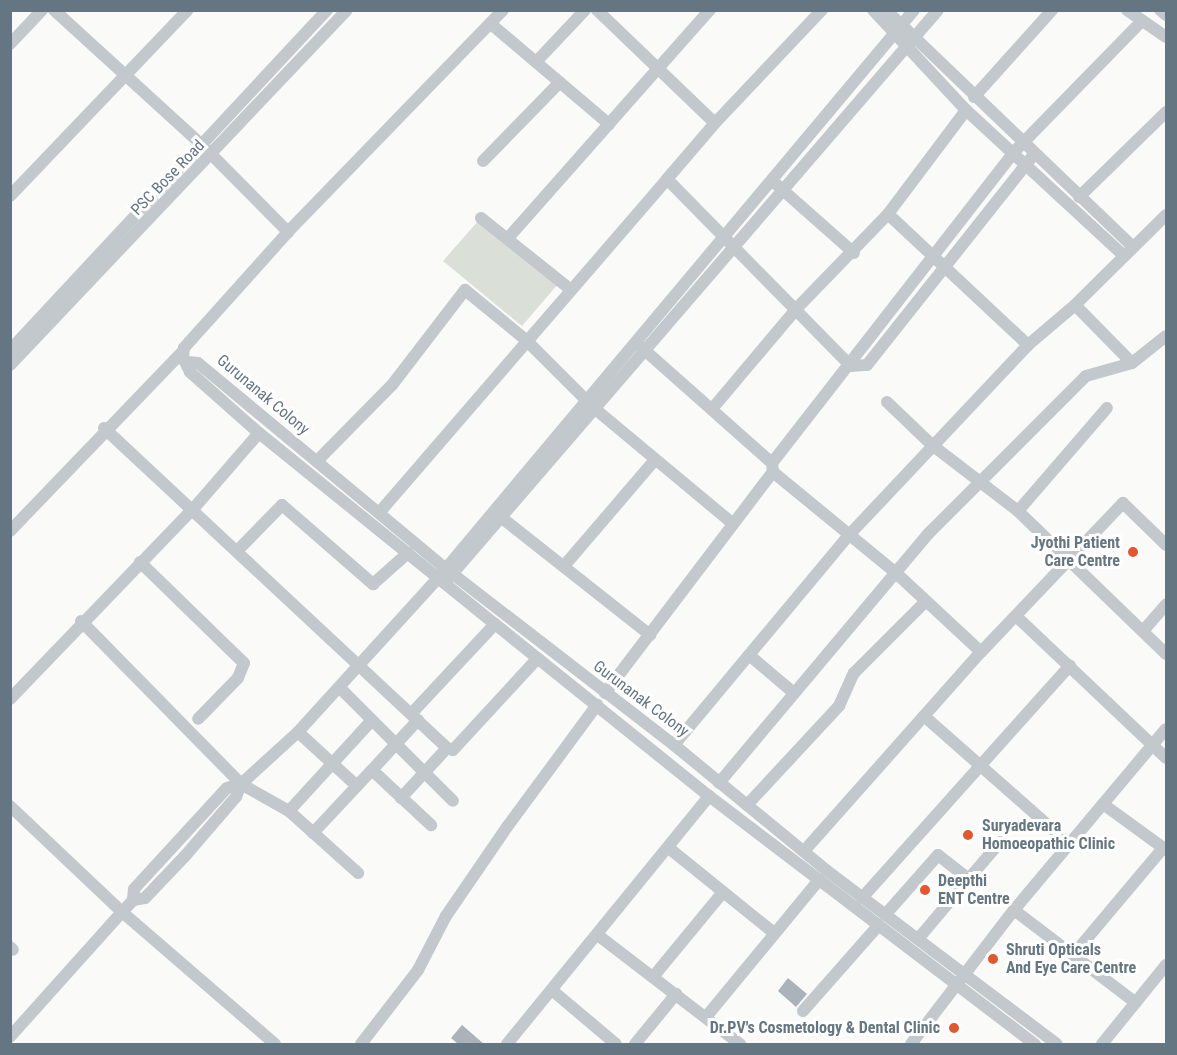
<!DOCTYPE html>
<html>
<head>
<meta charset="utf-8">
<style>
  body { margin:0 }
  #map { position:relative; width:1177px; height:1055px; overflow:hidden; background:#fafaf8; font-family:"Roboto Condensed",sans-serif }
  div>[style] { position:absolute }
  [style*='--x'] { left:calc(var(--x)*1px); top:calc(var(--y)*1px); width:calc(var(--w)*1px); rotate:calc(var(--a)*1deg) }
  .green>* { inset:0; background:#dadfd7 }
  .building>* { inset:0; background:#aab3b9 }
  .minor>* { height:12px; margin:-6px; padding:0 6px; transform-origin:6px; border-radius:6px; background:#c3c8cc }
  .dots>* { width:16px; height:16px; translate:-50% -50%; box-sizing:border-box; border:3px solid #fff; border-radius:50% }
  span { translate:-50% -50%; white-space:nowrap; text-align:center; line-height:1.15; -webkit-text-stroke:6px #fff; paint-order:stroke }
  .street-label { font-size:16px; color:#657683 }
  .poi-label { font-size:16px; color:#657683; font-weight:700 }
  .right { translate:-100% -50%; text-align:right }
  .left { translate:0 -50%; text-align:left }
  .frame { position:absolute; inset:0; border:12px solid #657683; pointer-events:none }
</style>
</head>
<body>
<div id="map">
  <div class="green">
    <i style="clip-path:polygon(479px 220px,558px 284px,522px 326px,443px 261px)"></i>
  </div>
  <div class="building">
    <i style="clip-path:polygon(788px 978px,807px 994px,796px 1007px,778px 991px)"></i>
    <i style="clip-path:polygon(462px 1025px,484px 1044px,458px 1044px,451px 1038px)"></i>
  </div>
  <div class="minor">
    <i style="--x:54;--y:10;--w:199;--a:42.4"></i>
    <i style="--x:201;--y:144;--w:124;--a:45.3"></i>
    <i style="--x:503;--y:10;--w:309;--a:134.1"></i>
    <i style="--x:288;--y:232;--w:156;--a:131.9"></i>
    <i style="--x:184;--y:348;--w:10;--a:96"></i>
    <i style="--x:183;--y:358;--w:16;--a:63"></i>
    <i style="--x:190;--y:372;--w:92;--a:41.5"></i>
    <i style="--x:259;--y:433;--w:304;--a:39"></i>
    <i style="--x:495;--y:624;--w:275;--a:38.8"></i>
    <i style="--x:709;--y:796;--w:410;--a:37.3"></i>
    <i style="--x:597;--y:10;--w:163;--a:43.8"></i>
    <i style="--x:715;--y:123;--w:156;--a:-46.6"></i>
    <i style="--x:873;--y:10;--w:137;--a:47.1"></i>
    <i style="--x:966;--y:110;--w:215;--a:42.7"></i>
    <i style="--x:886;--y:10;--w:342;--a:43.8"></i>
    <i style="--x:1127;--y:10;--w:47;--a:34.7"></i>
    <i style="--x:1160;--y:10;--w:8;--a:40"></i>
    <i style="--x:491;--y:24;--w:155;--a:40.3"></i>
    <i style="--x:10;--y:44;--w:47;--a:-46.7"></i>
    <i style="--x:536;--y:62;--w:71;--a:-46.7"></i>
    <i style="--x:974;--y:97;--w:117;--a:-48.1"></i>
    <i style="--x:483;--y:161;--w:110;--a:-45.7"></i>
    <i style="--x:667;--y:179;--w:74;--a:-49.4"></i>
    <i style="--x:776;--y:184;--w:104;--a:41.5"></i>
    <i style="--x:10;--y:196;--w:257;--a:-46.3"></i>
    <i style="--x:1079;--y:197;--w:122;--a:-44.3"></i>
    <i style="--x:888;--y:214;--w:192;--a:43.1"></i>
    <i style="--x:1028;--y:345;--w:62;--a:-40.4"></i>
    <i style="--x:1075;--y:305;--w:81;--a:45.5"></i>
    <i style="--x:481;--y:218;--w:114;--a:38.6"></i>
    <i style="--x:508;--y:238;--w:305;--a:-48.5"></i>
    <i style="--x:1075;--y:305;--w:128;--a:-44.7"></i>
    <i style="--x:640;--y:346;--w:176;--a:41.6"></i>
    <i style="--x:772;--y:463;--w:9;--a:84"></i>
    <i style="--x:773;--y:472;--w:159;--a:39.4"></i>
    <i style="--x:896;--y:573;--w:116;--a:42.9"></i>
    <i style="--x:10;--y:350;--w:465;--a:-47"></i>
    <i style="--x:188;--y:362;--w:10;--a:6"></i>
    <i style="--x:198;--y:363;--w:321;--a:39.7"></i>
    <i style="--x:445;--y:568;--w:289;--a:37.7"></i>
    <i style="--x:674;--y:745;--w:197;--a:39.4"></i>
    <i style="--x:826;--y:870;--w:289;--a:37"></i>
    <i style="--x:10;--y:365;--w:489;--a:-46.5"></i>
    <i style="--x:887;--y:402;--w:62;--a:43.7"></i>
    <i style="--x:932;--y:445;--w:108;--a:37.5"></i>
    <i style="--x:1018;--y:511;--w:206;--a:44"></i>
    <i style="--x:712;--y:409;--w:132;--a:-49.9"></i>
    <i style="--x:797;--y:308;--w:131;--a:-45.9"></i>
    <i style="--x:888;--y:214;--w:130;--a:-53.1"></i>
    <i style="--x:104;--y:428;--w:469;--a:43"></i>
    <i style="--x:317;--y:461;--w:107;--a:-45.4"></i>
    <i style="--x:392;--y:385;--w:120;--a:-52.5"></i>
    <i style="--x:465;--y:290;--w:79;--a:39.3"></i>
    <i style="--x:526;--y:340;--w:96;--a:45"></i>
    <i style="--x:594;--y:408;--w:178;--a:39.8"></i>
    <i style="--x:772;--y:463;--w:393;--a:-52.1"></i>
    <i style="--x:1013;--y:153;--w:185;--a:-45.7"></i>
    <i style="--x:1018;--y:511;--w:136;--a:-49.2"></i>
    <i style="--x:379;--y:513;--w:441;--a:-49.2"></i>
    <i style="--x:667;--y:179;--w:262;--a:45.5"></i>
    <i style="--x:851;--y:366;--w:16;--a:-4"></i>
    <i style="--x:867;--y:365;--w:269;--a:-51.6"></i>
    <i style="--x:502;--y:518;--w:189;--a:38.3"></i>
    <i style="--x:10;--y:531;--w:247;--a:-46.1"></i>
    <i style="--x:238;--y:550;--w:63;--a:-45.6"></i>
    <i style="--x:282;--y:505;--w:121;--a:41"></i>
    <i style="--x:373;--y:584;--w:47;--a:-41.5"></i>
    <i style="--x:140;--y:562;--w:145;--a:44.2"></i>
    <i style="--x:244;--y:663;--w:16;--a:112"></i>
    <i style="--x:238;--y:678;--w:57;--a:134.3"></i>
    <i style="--x:564;--y:566;--w:140;--a:-49.4"></i>
    <i style="--x:447;--y:580;--w:752;--a:-49.26"></i>
    <i style="--x:1017;--y:617;--w:205;--a:43.4"></i>
    <i style="--x:81;--y:621;--w:228;--a:45.5"></i>
    <i style="--x:241;--y:784;--w:55;--a:29.4"></i>
    <i style="--x:289;--y:811;--w:93;--a:41.9"></i>
    <i style="--x:1143;--y:631;--w:35;--a:-49"></i>
    <i style="--x:749;--y:655;--w:59;--a:40.2"></i>
    <i style="--x:339;--y:687;--w:161;--a:45"></i>
    <i style="--x:605;--y:693;--w:278;--a:-52.8"></i>
    <i style="--x:10;--y:699;--w:265;--a:-46.1"></i>
    <i style="--x:194;--y:508;--w:99;--a:-49.1"></i>
    <i style="--x:411;--y:714;--w:123;--a:-47"></i>
    <i style="--x:924;--y:716;--w:193;--a:41.4"></i>
    <i style="--x:298;--y:732;--w:80;--a:42.5"></i>
    <i style="--x:674;--y:745;--w:275;--a:-50.2"></i>
    <i style="--x:850;--y:534;--w:260;--a:-46.7"></i>
    <i style="--x:372;--y:770;--w:68;--a:-47.4"></i>
    <i style="--x:719;--y:783;--w:325;--a:-50"></i>
    <i style="--x:928;--y:534;--w:223;--a:-45"></i>
    <i style="--x:1086;--y:376;--w:48;--a:-15.8"></i>
    <i style="--x:1132;--y:363;--w:43;--a:-38.5"></i>
    <i style="--x:401;--y:798;--w:68;--a:-47.4"></i>
    <i style="--x:447;--y:748;--w:6;--a:18"></i>
    <i style="--x:453;--y:750;--w:125;--a:-47.3"></i>
    <i style="--x:1103;--y:804;--w:78;--a:36.1"></i>
    <i style="--x:747;--y:805;--w:135;--a:-47.1"></i>
    <i style="--x:839;--y:706;--w:36;--a:-66"></i>
    <i style="--x:854;--y:673;--w:102;--a:-45"></i>
    <i style="--x:10;--y:806;--w:154;--a:43.4"></i>
    <i style="--x:122;--y:912;--w:168;--a:131.9"></i>
    <i style="--x:289;--y:811;--w:123;--a:-47.6"></i>
    <i style="--x:313;--y:833;--w:86;--a:-46.9"></i>
    <i style="--x:372;--y:770;--w:81;--a:43"></i>
    <i style="--x:670;--y:849;--w:134;--a:38.9"></i>
    <i style="--x:805;--y:850;--w:265;--a:-48.4"></i>
    <i style="--x:981;--y:652;--w:206;--a:-46.4"></i>
    <i style="--x:1123;--y:503;--w:60;--a:44.3"></i>
    <i style="--x:862;--y:898;--w:312;--a:-48.2"></i>
    <i style="--x:133;--y:900;--w:12;--a:-9"></i>
    <i style="--x:145;--y:898;--w:58;--a:-46.4"></i>
    <i style="--x:185;--y:856;--w:78;--a:-49.2"></i>
    <i style="--x:236;--y:797;--w:14;--a:-69"></i>
    <i style="--x:1014;--y:910;--w:153;--a:37.3"></i>
    <i style="--x:885;--y:915;--w:80;--a:-48.5"></i>
    <i style="--x:938;--y:855;--w:39;--a:38"></i>
    <i style="--x:599;--y:936;--w:178;--a:37.5"></i>
    <i style="--x:918;--y:939;--w:127;--a:-49.8"></i>
    <i style="--x:10;--y:947;--w:4;--a:45"></i>
    <i style="--x:1073;--y:955;--w:140;--a:-49.9"></i>
    <i style="--x:653;--y:977;--w:110;--a:-50.5"></i>
    <i style="--x:553;--y:991;--w:82;--a:40.1"></i>
    <i style="--x:803;--y:1011;--w:113;--a:-48.6"></i>
    <i style="--x:706;--y:1017;--w:178;--a:-50.5"></i>
    <i style="--x:275;--y:1044;--w:202;--a:-139.2"></i>
    <i style="--x:122;--y:912;--w:16;--a:-47"></i>
    <i style="--x:133;--y:900;--w:11;--a:-85"></i>
    <i style="--x:134;--y:889;--w:137;--a:-47.4"></i>
    <i style="--x:227;--y:788;--w:15;--a:-16"></i>
    <i style="--x:241;--y:784;--w:77;--a:-42.4"></i>
    <i style="--x:298;--y:732;--w:208;--a:-47.7"></i>
    <i style="--x:438;--y:578;--w:741;--a:-50.04"></i>
    <i style="--x:361;--y:1044;--w:93;--a:-52.4"></i>
    <i style="--x:418;--y:970;--w:61;--a:-62.6"></i>
    <i style="--x:446;--y:916;--w:108;--a:-55.6"></i>
    <i style="--x:507;--y:827;--w:152;--a:-53.6"></i>
    <i style="--x:507;--y:1044;--w:320;--a:-50.8"></i>
    <i style="--x:635;--y:1044;--w:65;--a:-50.6"></i>
    <i style="--x:911;--y:1044;--w:169;--a:-52.5"></i>
    <i style="--x:1014;--y:910;--w:236;--a:-50"></i>
    <i style="--x:1102;--y:1044;--w:102;--a:-51"></i>
  </div>
  <div class="dots">
    <i style="left:1133px;top:552px;background:#e4572e"></i>
    <i style="left:968px;top:835px;background:#e4572e"></i>
    <i style="left:925px;top:890px;background:#e4572e"></i>
    <i style="left:993px;top:959px;background:#e4572e"></i>
    <i style="left:954px;top:1028px;background:#e4572e"></i>
  </div>
  <div class="street-label">
    <span style="left:168px;top:178px;rotate:-46deg">PSC Bose Road</span>
    <span style="left:263px;top:395px;rotate:40deg">Gurunanak Colony</span>
    <span style="left:641px;top:699px;rotate:37deg">Gurunanak Colony</span>
  </div>
  <div class="poi-label">
    <span class="right" style="left:1120px;top:552px">Jyothi Patient<br>Care Centre</span>
    <span class="left" style="left:982px;top:835px">Suryadevara<br>Homoeopathic Clinic</span>
    <span class="left" style="left:938px;top:890px">Deepthi<br>ENT Centre</span>
    <span class="left" style="left:1006px;top:959px">Shruti Opticals<br>And Eye Care Centre</span>
    <span class="right" style="left:940px;top:1028px">Dr.PV's Cosmetology &amp; Dental Clinic</span>
  </div>
  <div class="frame"></div>
</div>
</body>
</html>
